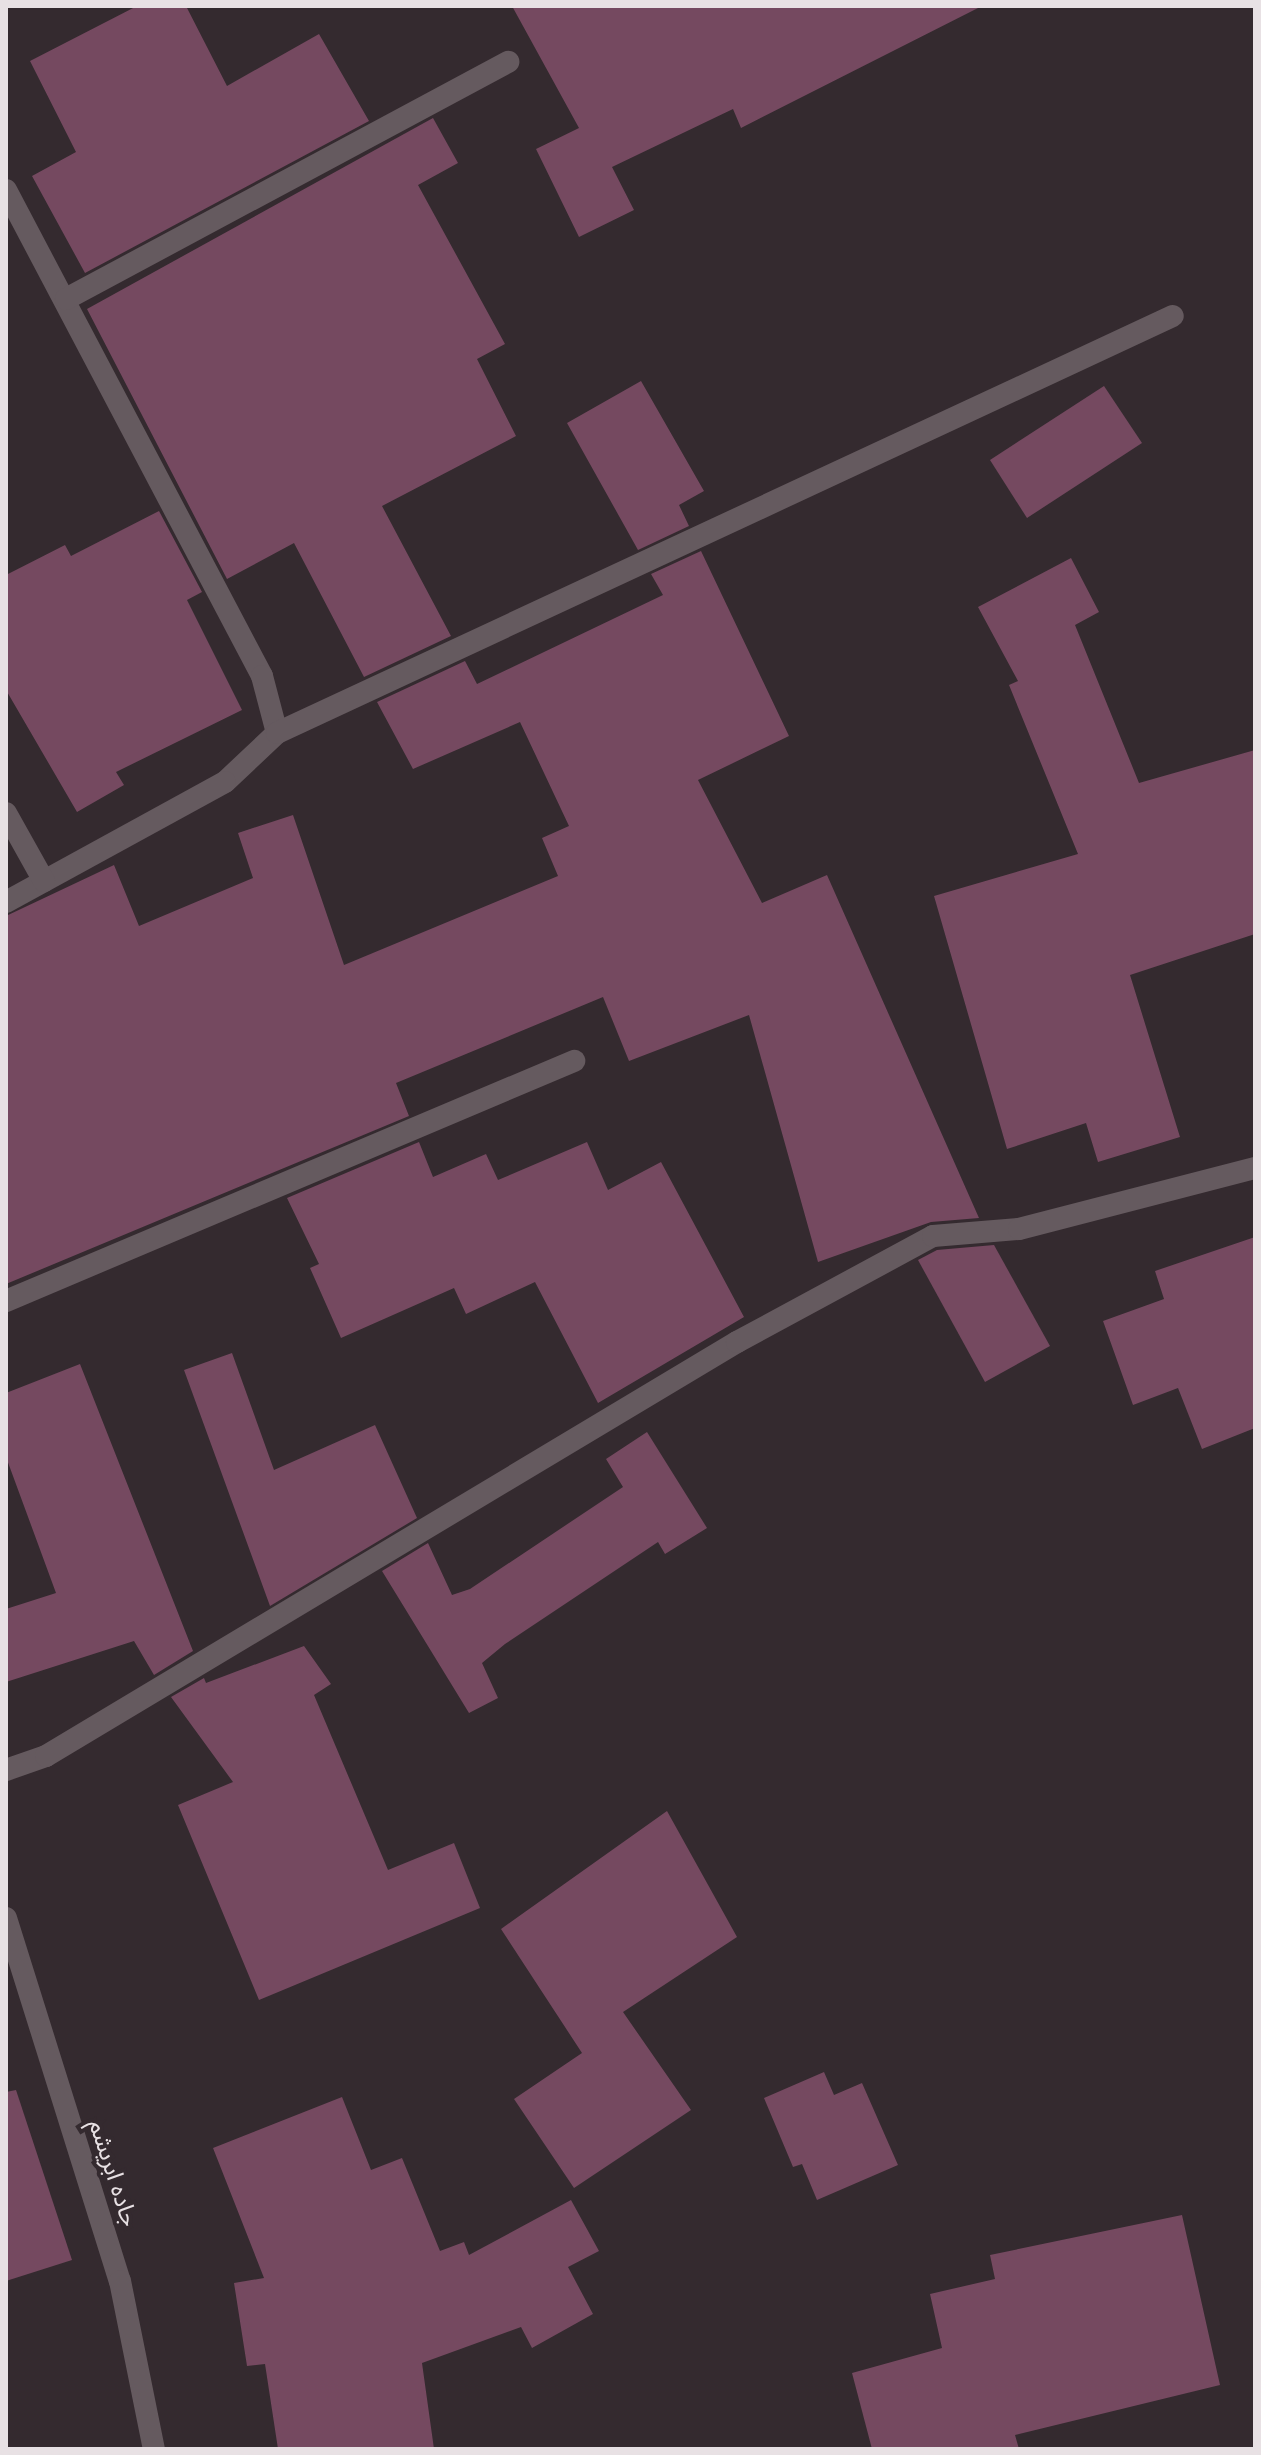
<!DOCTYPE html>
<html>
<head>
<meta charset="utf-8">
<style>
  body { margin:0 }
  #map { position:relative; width:1261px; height:2455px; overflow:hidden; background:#342a2f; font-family:Arial,"Noto Sans Arabic",sans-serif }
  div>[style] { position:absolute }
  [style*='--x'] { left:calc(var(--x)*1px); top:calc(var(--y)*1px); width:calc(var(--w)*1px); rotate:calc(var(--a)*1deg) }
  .building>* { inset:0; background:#754960 }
  .minor>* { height:22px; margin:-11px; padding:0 11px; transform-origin:11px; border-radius:11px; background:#655a5f }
  .secondary>* { height:22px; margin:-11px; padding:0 11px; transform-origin:11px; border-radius:11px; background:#655a5f }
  span { translate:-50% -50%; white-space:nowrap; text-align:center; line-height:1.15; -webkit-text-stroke:8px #342a2f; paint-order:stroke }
  .street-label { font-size:24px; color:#e8e1e4 }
  .frame { position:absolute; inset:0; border:8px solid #e8e1e4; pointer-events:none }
</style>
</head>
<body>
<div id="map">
  <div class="building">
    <i style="clip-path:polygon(137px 6px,186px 6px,227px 86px,319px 34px,369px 121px,85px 273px,32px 176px,76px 152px,30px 61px)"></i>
    <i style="clip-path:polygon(512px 6px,982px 6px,741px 128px,733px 109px,612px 167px,634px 210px,579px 237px,536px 149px,579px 128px)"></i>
    <i style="clip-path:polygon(433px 118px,458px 163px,418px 185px,505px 344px,477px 359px,516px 436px,382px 506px,451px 636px,364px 677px,294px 543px,227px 579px,87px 309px)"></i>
    <i style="clip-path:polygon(641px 381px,704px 491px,679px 505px,689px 526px,638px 550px,567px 423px)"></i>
    <i style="clip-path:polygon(1104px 386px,1142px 443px,1027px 518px,990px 460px)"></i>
    <i style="clip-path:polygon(159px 511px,202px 592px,187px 600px,242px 710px,116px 772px,124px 785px,77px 812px,6px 690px,6px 575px,65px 545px,71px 556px)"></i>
    <i style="clip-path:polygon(701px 551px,789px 736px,698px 780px,762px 903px,827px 875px,979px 1218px,931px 1222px,818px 1262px,749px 1015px,629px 1061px,603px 997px,396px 1083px,409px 1116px,6px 1284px,6px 916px,114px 865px,139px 926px,253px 878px,238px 833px,293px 815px,344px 965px,558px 876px,542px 838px,569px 826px,520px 722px,413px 769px,377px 702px,465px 661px,477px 684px,663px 595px,651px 574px)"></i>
    <i style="clip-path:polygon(1071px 558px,1099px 612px,1075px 625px,1139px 783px,1255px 750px,1255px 934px,1130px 975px,1180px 1137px,1098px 1162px,1086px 1123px,1007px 1149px,934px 896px,1078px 854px,1009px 685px,1018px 681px,978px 607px)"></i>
    <i style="clip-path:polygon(419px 1142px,433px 1177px,486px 1154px,498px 1180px,587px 1142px,608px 1190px,661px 1162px,744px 1317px,598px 1403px,535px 1282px,466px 1314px,454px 1288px,341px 1338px,310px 1268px,319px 1264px,287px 1198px)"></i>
    <i style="clip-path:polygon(1255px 1237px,1255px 1428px,1202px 1449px,1178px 1388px,1133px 1405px,1103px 1321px,1164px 1299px,1155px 1271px)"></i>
    <i style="clip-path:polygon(994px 1245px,1050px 1346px,985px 1382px,918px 1260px,937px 1250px)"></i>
    <i style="clip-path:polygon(232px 1353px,274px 1470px,375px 1425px,417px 1518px,270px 1606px,184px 1370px)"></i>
    <i style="clip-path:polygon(80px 1364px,193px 1651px,154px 1675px,134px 1641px,6px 1682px,6px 1609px,56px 1593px,6px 1457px,6px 1393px)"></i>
    <i style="clip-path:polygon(647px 1432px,707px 1528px,665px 1554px,658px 1542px,505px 1644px,482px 1663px,498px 1698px,469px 1713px,382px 1571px,428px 1543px,452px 1595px,470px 1589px,623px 1487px,606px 1459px)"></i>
    <i style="clip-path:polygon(304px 1646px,331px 1684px,314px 1695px,388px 1870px,454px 1843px,480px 1908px,259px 2000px,178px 1805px,233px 1782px,171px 1697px,204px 1678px,206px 1683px)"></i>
    <i style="clip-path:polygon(667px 1811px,737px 1937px,623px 2012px,691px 2110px,574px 2188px,514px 2099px,582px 2053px,501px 1929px)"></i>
    <i style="clip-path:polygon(824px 2072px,834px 2095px,862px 2083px,898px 2165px,817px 2200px,802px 2164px,793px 2167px,764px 2098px)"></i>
    <i style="clip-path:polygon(16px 2090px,72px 2260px,6px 2281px,6px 2092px)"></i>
    <i style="clip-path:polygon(342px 2097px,371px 2170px,402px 2158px,440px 2251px,464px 2242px,469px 2255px,571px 2200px,599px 2251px,568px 2267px,593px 2314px,532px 2348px,521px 2327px,422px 2363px,434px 2449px,278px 2449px,265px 2364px,247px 2366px,234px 2283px,264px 2278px,213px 2148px)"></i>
    <i style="clip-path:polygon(1182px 2215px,1220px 2385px,1015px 2435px,1019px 2449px,872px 2449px,852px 2373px,942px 2348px,930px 2294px,995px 2279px,990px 2255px)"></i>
  </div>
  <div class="minor">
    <i style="--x:6;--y:190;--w:549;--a:62.22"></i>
    <i style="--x:262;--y:676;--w:59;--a:75.3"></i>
    <i style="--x:277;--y:733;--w:71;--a:136.7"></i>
    <i style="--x:225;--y:782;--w:250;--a:151.3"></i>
    <i style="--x:66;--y:299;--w:502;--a:-28.2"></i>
    <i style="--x:277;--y:733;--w:988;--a:-24.96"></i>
    <i style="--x:6;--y:813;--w:78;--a:60.8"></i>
    <i style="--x:6;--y:1301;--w:617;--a:-22.91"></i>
    <i style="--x:6;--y:1770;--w:42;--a:-19.3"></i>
    <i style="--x:46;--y:1756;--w:806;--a:-30.93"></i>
    <i style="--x:737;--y:1342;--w:223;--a:-28.4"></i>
    <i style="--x:933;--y:1236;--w:86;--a:-4.7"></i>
    <i style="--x:1019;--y:1229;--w:244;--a:-14.5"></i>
  </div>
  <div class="secondary">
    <i style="--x:6;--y:1918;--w:380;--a:72.6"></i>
    <i style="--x:120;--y:2281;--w:171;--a:78.6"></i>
  </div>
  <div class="street-label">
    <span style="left:114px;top:2173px;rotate:72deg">جاده ابریشم</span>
  </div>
  <div class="frame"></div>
</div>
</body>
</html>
